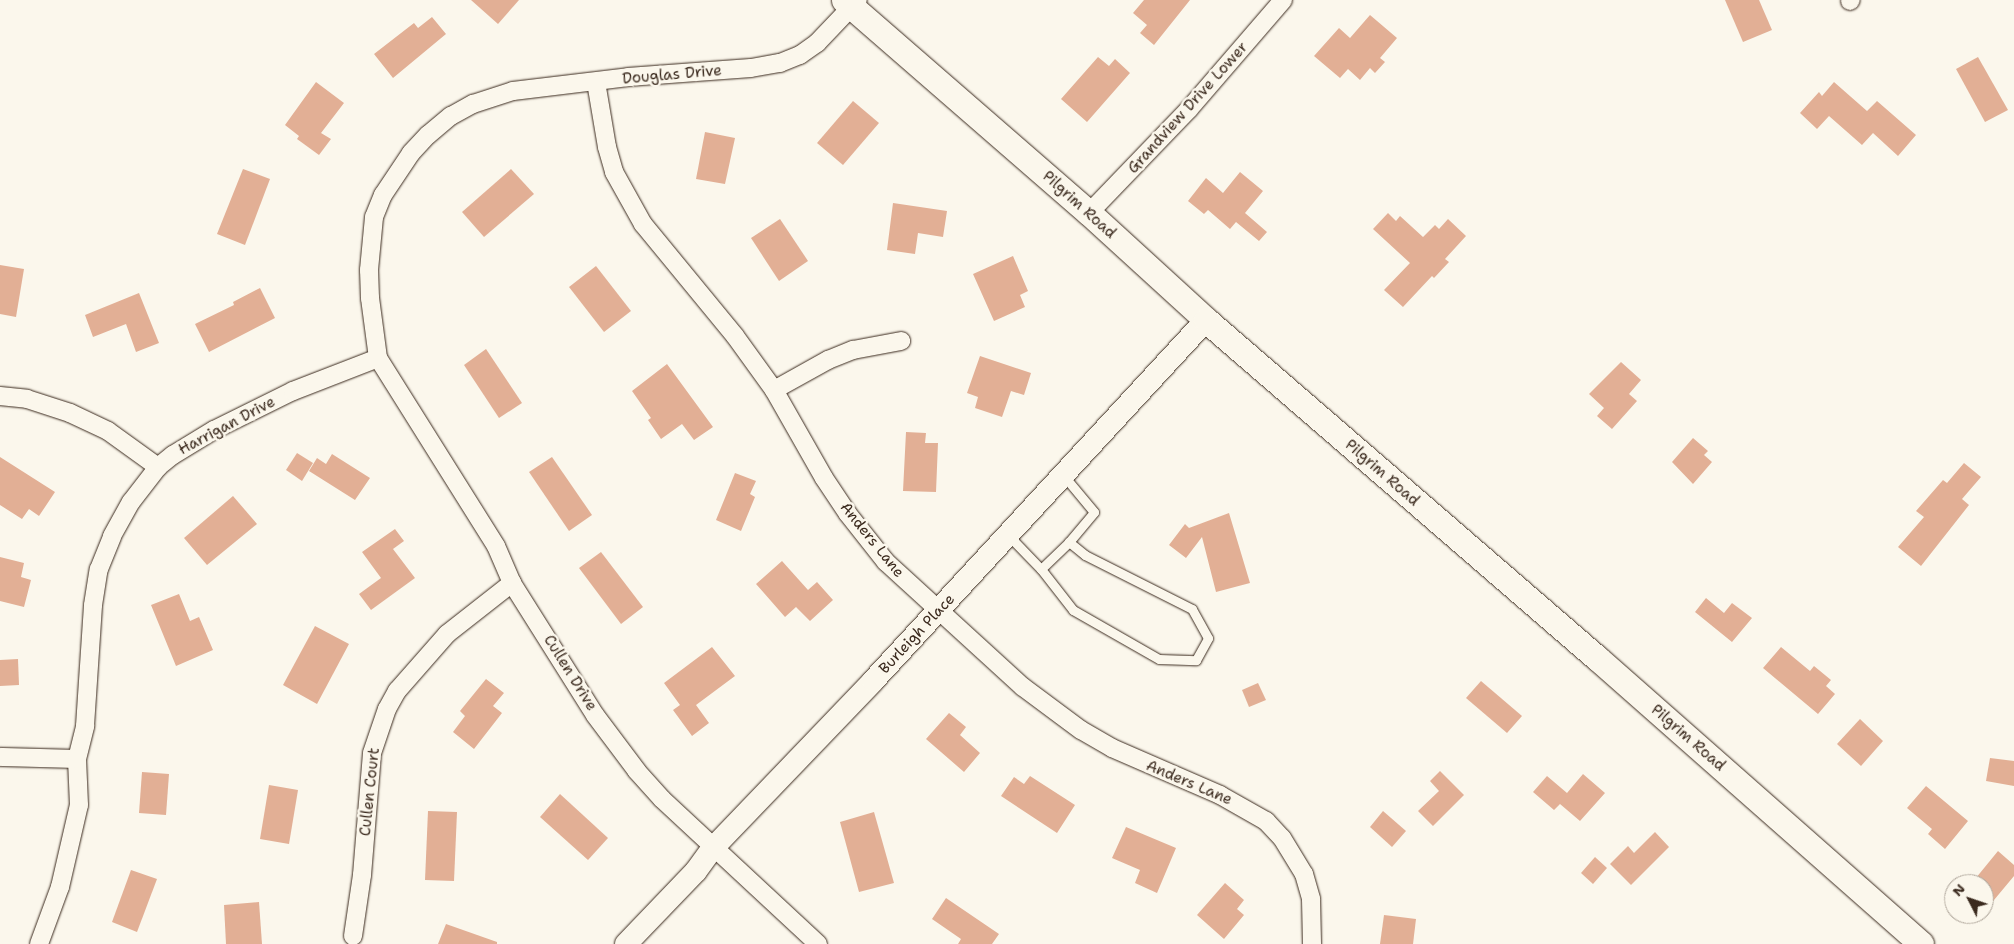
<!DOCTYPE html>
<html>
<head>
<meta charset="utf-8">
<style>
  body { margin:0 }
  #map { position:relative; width:2014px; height:944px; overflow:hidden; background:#fbf7ec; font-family:"Shantell Sans",sans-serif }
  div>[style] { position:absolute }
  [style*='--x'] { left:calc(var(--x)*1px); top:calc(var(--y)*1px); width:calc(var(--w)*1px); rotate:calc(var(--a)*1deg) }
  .building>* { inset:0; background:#e2af95 }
  .roads { filter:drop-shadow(0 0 1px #3b2a1e) drop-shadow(0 0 1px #3b2a1e) }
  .service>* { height:9px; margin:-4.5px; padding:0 4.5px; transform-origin:4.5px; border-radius:4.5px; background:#fbf7ec }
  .minor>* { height:18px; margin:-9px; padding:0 9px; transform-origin:9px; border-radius:9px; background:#fbf7ec }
  .tertiary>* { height:22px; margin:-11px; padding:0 11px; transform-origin:11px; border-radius:11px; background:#fbf7ec }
  .secondary>* { height:25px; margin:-12.5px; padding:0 12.5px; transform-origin:12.5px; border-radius:12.5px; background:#fbf7ec }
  span { translate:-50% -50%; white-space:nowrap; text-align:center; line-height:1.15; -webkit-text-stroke:5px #fbf7ec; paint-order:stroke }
  .street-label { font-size:15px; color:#3b2a1e }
  .north { position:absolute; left:1944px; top:874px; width:50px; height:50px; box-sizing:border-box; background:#fbf7ec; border:1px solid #aea59a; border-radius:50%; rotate:311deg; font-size:14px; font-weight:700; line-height:20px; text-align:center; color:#3b2a1e }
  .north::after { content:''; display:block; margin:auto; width:18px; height:22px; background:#3b2a1e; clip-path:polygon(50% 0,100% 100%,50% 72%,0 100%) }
</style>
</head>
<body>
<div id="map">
  <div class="building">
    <i style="clip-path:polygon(471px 0,519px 0,498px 24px)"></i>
    <i style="clip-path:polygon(1144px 0,1190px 0,1154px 45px,1140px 33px,1147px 25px,1133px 13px)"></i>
    <i style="clip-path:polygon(1725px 0,1759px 0,1772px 30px,1743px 42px)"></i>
    <i style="clip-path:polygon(1370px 15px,1397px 38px,1380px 58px,1385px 62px,1375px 73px,1370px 68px,1360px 80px,1348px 69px,1340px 78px,1314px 56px,1339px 28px,1350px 38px)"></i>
    <i style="clip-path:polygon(432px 17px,446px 34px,393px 78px,374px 54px,414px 23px,418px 28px)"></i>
    <i style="clip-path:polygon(1098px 57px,1109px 66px,1115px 59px,1130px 73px,1087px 122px,1061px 99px)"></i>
    <i style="clip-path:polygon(1978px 57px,2008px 110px,1985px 122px,1956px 69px)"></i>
    <i style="clip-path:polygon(316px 82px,344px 103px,321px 133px,331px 139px,319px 155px,297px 139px,299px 136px,285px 125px)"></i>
    <i style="clip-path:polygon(1834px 82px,1867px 111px,1877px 101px,1916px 135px,1898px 156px,1873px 133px,1862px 145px,1829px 116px,1817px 129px,1800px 113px,1819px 92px,1822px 96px)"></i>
    <i style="clip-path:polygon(853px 101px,879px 123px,843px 165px,817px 143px)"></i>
    <i style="clip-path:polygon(705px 132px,735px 138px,725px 184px,696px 179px)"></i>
    <i style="clip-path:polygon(243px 169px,270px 179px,245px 245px,217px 234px)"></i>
    <i style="clip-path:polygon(511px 169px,534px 194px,484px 237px,462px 212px)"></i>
    <i style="clip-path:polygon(1240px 172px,1263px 191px,1245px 213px,1267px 232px,1259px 241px,1236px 222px,1230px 229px,1208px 210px,1204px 214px,1188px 201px,1206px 178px,1223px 193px)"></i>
    <i style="clip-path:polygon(893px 203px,947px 211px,943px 237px,918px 233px,915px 254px,887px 250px)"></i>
    <i style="clip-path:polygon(1388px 213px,1396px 221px,1400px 216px,1423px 237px,1435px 225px,1439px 229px,1448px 219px,1466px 236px,1445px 259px,1449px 262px,1434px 278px,1432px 276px,1403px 307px,1384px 290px,1410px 263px,1373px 229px)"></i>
    <i style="clip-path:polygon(780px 219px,808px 261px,779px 281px,751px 238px)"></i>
    <i style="clip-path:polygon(1013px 256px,1028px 291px,1020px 295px,1025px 307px,994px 321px,973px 274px)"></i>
    <i style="clip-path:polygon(0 265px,24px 269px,16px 317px,0 314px)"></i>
    <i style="clip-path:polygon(596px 266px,631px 311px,604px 332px,569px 287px)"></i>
    <i style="clip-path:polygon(260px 288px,275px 318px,209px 352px,195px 324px,234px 305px,233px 302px)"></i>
    <i style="clip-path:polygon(139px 293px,159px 343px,136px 352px,126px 324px,93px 337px,85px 315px)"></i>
    <i style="clip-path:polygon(486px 349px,522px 403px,499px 418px,464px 365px)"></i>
    <i style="clip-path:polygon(980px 356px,1031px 373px,1024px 395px,1011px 391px,1002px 417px,975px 408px,978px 397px,967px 393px)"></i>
    <i style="clip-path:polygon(1621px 362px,1641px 380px,1629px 394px,1637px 401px,1612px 429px,1597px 416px,1604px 408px,1589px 394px)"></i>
    <i style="clip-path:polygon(667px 364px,713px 427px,694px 440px,682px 424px,661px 439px,648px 420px,651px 418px,632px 391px)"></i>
    <i style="clip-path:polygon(906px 432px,926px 433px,925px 443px,938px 443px,936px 492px,903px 491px)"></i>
    <i style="clip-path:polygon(1693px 438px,1708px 451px,1704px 455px,1712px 462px,1693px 484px,1672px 462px)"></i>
    <i style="clip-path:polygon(297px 453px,313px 463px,302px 481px,286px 470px)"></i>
    <i style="clip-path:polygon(332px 454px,370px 478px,355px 500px,309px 471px,317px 458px,326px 464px)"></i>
    <i style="clip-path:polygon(0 457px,55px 492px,39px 516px,29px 509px,22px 519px,0 505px)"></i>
    <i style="clip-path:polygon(552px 457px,592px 515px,569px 531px,529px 472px)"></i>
    <i style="clip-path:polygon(1964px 463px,1981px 477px,1962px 499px,1969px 505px,1921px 566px,1898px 547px,1924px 517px,1916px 511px,1943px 480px,1947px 483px)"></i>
    <i style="clip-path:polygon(735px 473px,756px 481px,750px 494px,755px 497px,741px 531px,716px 520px)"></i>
    <i style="clip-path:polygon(233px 496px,257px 524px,207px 565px,184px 538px)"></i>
    <i style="clip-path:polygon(1229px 513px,1250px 583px,1216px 592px,1202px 537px,1186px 558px,1169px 545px,1185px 524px,1189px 528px)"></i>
    <i style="clip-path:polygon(395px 529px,404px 541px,393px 549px,415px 578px,371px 610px,359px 594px,381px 578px,362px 552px)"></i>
    <i style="clip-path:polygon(601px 552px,643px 607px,621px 624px,579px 568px)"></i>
    <i style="clip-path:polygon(0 557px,24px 563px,21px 577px,31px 580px,24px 607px,0 601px)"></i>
    <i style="clip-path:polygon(782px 561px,808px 590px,817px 582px,833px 600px,810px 621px,796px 607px,785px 617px,756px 584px)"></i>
    <i style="clip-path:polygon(179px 594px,190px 621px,199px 617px,213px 650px,176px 666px,151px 605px)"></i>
    <i style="clip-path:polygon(1706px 598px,1724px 613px,1732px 603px,1752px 618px,1732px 642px,1695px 612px)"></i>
    <i style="clip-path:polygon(315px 626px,349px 644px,317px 704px,283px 685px)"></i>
    <i style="clip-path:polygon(712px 647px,735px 676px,696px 705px,709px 723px,692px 736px,673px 710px,680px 705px,664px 683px)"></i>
    <i style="clip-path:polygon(1781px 647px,1810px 671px,1814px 666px,1831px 680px,1826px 686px,1835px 694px,1818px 714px,1763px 668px)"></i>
    <i style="clip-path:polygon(18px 659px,19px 685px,0 686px,0 660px)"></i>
    <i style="clip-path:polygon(486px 679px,504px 693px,493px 706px,502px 713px,474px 749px,453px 732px,465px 716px,460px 711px)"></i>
    <i style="clip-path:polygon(1481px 681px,1522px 716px,1507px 733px,1466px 698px)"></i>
    <i style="clip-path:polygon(1258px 683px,1266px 700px,1249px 707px,1242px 690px)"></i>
    <i style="clip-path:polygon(949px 713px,966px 727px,960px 735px,980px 753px,964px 772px,926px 739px)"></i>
    <i style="clip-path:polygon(1860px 719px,1883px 741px,1861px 766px,1837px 744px)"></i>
    <i style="clip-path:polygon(1990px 758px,2014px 761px,2014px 786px,1986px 781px)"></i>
    <i style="clip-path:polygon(1440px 771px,1464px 795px,1433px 826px,1418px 811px,1439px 791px,1430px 781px)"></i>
    <i style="clip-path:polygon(142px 772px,169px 774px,166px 815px,139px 813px)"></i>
    <i style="clip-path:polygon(1583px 774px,1605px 793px,1580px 821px,1560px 804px,1554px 810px,1533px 792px,1547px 776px,1567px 793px)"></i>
    <i style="clip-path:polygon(1030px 776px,1075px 805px,1057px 833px,1001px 796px,1014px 777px,1024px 784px)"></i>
    <i style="clip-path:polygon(269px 785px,298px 790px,289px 844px,260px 839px)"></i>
    <i style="clip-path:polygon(1926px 786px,1968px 821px,1945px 849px,1928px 834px,1932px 829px,1907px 808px)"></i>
    <i style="clip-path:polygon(560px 794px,608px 838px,588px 860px,540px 817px)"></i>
    <i style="clip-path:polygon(428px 811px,457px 812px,454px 881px,425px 880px)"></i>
    <i style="clip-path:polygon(1383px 811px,1406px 831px,1392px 847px,1370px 827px)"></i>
    <i style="clip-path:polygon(874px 812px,894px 883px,859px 892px,840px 822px)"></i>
    <i style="clip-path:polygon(1126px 827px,1176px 848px,1157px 893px,1135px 883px,1140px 870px,1112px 858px)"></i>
    <i style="clip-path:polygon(1655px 832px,1669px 847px,1631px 885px,1610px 864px,1628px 846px,1634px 853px)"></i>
    <i style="clip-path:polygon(1998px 851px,2014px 865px,2014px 876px,1984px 912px,1984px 884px,1971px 884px)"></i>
    <i style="clip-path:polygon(1595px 857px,1607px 868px,1593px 884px,1581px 873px)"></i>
    <i style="clip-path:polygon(131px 870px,157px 879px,137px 932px,112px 922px)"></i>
    <i style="clip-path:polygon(1225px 883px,1244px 900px,1237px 909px,1244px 915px,1224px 939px,1197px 915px)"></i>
    <i style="clip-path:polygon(946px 898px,999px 934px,992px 944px,958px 944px,961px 939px,932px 919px)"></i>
    <i style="clip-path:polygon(259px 902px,262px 944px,226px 944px,224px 905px)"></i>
    <i style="clip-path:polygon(1384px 915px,1416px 919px,1413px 944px,1380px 944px)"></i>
    <i style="clip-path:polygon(446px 924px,497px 942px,497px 944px,438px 944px)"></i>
  </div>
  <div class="roads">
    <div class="service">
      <i style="--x:1009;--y:536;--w:46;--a:45.9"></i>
      <i style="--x:1041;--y:569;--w:52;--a:52"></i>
      <i style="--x:1073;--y:610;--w:99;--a:29.7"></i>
      <i style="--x:1159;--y:659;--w:37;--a:2"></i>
      <i style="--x:1196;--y:660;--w:25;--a:-61"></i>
      <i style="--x:1208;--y:638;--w:33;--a:-119"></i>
      <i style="--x:1192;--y:609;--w:120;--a:-153.2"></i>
      <i style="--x:1085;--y:555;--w:21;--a:-141"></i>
      <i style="--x:1069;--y:542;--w:39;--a:-50"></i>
      <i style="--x:1094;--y:512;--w:47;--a:-129.8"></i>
      <i style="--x:1041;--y:569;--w:39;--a:-44"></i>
    </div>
    <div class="minor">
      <i style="--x:1850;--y:1;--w:1;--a:-45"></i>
      <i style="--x:596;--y:82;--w:66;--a:80.4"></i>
      <i style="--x:607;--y:147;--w:26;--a:74"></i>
      <i style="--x:614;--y:172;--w:60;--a:60.9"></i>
      <i style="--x:643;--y:224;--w:145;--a:50.6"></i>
      <i style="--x:735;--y:336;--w:67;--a:54.2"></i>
      <i style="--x:774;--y:390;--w:101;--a:60.4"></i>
      <i style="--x:824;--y:478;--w:43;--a:56.3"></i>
      <i style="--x:848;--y:514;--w:61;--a:51.6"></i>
      <i style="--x:886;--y:562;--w:185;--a:42.4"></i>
      <i style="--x:1023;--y:687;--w:72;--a:36.6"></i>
      <i style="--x:1081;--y:730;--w:36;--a:30"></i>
      <i style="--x:1112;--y:748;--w:118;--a:23.5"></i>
      <i style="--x:1220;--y:795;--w:53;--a:29.5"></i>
      <i style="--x:1266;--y:821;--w:23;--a:47"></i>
      <i style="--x:1282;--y:838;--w:42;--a:58.6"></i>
      <i style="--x:1304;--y:874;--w:26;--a:74"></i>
      <i style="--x:1311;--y:899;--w:45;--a:88.7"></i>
      <i style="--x:1089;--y:213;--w:144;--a:-46.1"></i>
      <i style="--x:1189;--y:109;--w:144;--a:-49.2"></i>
      <i style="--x:774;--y:390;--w:62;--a:-29.1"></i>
      <i style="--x:828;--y:360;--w:27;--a:-22"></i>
      <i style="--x:853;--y:350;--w:49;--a:-10.6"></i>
      <i style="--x:0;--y:396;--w:27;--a:6"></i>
      <i style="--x:27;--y:399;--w:45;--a:18"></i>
      <i style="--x:70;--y:413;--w:42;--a:25.3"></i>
      <i style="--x:108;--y:431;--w:62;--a:35.8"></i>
      <i style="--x:0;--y:757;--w:77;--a:1.5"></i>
      <i style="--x:353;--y:936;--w:62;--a:-81.6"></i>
      <i style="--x:362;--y:875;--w:122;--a:-85.3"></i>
      <i style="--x:372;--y:753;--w:46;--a:-71.2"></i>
      <i style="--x:387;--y:709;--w:21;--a:-61"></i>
      <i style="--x:397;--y:691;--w:76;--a:-48.7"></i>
      <i style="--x:447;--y:634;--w:83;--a:-38.1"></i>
      <i style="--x:39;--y:944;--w:61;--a:-69.8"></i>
      <i style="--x:60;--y:887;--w:84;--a:-77"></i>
      <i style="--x:79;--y:805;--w:46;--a:-92.5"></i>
      <i style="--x:77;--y:759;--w:34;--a:-76"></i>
      <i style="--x:85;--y:726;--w:121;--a:-86.2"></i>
      <i style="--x:93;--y:605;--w:36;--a:-81"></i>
      <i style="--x:99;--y:569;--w:35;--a:-68"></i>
      <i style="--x:112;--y:536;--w:39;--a:-61"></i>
      <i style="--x:131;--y:502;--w:44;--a:-52.4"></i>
      <i style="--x:158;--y:467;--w:19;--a:-39"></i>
      <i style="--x:173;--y:455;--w:48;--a:-31.4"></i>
      <i style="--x:214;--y:430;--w:88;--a:-26.3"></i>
      <i style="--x:293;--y:391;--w:91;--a:-21.2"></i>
      <i style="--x:818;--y:944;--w:213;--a:-137.1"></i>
      <i style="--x:662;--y:799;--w:38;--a:-132"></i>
      <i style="--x:637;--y:771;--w:70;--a:-126.9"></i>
      <i style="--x:595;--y:715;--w:156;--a:-122.2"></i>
      <i style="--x:512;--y:583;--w:40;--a:-113.4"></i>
      <i style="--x:496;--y:546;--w:222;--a:-122.1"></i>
      <i style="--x:378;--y:358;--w:61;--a:-97.6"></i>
      <i style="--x:370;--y:298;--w:28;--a:-92"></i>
      <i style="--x:369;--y:270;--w:53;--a:-84.6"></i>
      <i style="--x:374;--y:217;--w:24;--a:-68"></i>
      <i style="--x:383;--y:195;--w:50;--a:-56.3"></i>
      <i style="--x:411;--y:153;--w:25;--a:-47"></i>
      <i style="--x:428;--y:135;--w:30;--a:-40"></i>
      <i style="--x:451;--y:116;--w:25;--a:-29"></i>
      <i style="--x:473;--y:104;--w:42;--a:-18"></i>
      <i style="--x:513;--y:91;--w:116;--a:-6.9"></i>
      <i style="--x:628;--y:77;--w:123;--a:-4.2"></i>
      <i style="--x:751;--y:68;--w:29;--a:-10"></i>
      <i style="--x:780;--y:63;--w:22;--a:-22"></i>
      <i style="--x:800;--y:55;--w:21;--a:-35"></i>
      <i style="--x:817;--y:43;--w:59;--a:-46.4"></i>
    </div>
    <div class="tertiary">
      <i style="--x:626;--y:944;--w:101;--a:-46.2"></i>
      <i style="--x:696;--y:871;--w:29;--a:-54"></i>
      <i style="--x:713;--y:848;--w:231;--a:-46.2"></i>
      <i style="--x:873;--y:681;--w:491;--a:-47.3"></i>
    </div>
    <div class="secondary">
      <i style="--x:844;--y:0;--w:325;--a:41"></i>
      <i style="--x:1089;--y:213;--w:159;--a:42.4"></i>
      <i style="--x:1206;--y:320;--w:517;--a:40.84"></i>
      <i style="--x:1597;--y:658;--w:432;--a:41.4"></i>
    </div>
  </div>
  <div class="street-label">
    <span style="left:672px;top:75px;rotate:-5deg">Douglas Drive</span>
    <span style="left:1188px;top:108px;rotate:-48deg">Grandview Drive Lower</span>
    <span style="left:1079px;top:205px;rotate:42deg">Pilgrim Road</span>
    <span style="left:227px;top:426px;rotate:-28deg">Harrigan Drive</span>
    <span style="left:1382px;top:473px;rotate:41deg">Pilgrim Road</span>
    <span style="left:872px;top:540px;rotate:51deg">Anders Lane</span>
    <span style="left:917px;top:634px;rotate:-47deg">Burleigh Place</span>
    <span style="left:570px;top:673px;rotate:58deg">Cullen Drive</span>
    <span style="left:1688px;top:738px;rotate:41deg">Pilgrim Road</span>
    <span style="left:1189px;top:783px;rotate:23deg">Anders Lane</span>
    <span style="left:370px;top:792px;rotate:-84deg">Cullen Court</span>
  </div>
  <div class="north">N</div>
</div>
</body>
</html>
